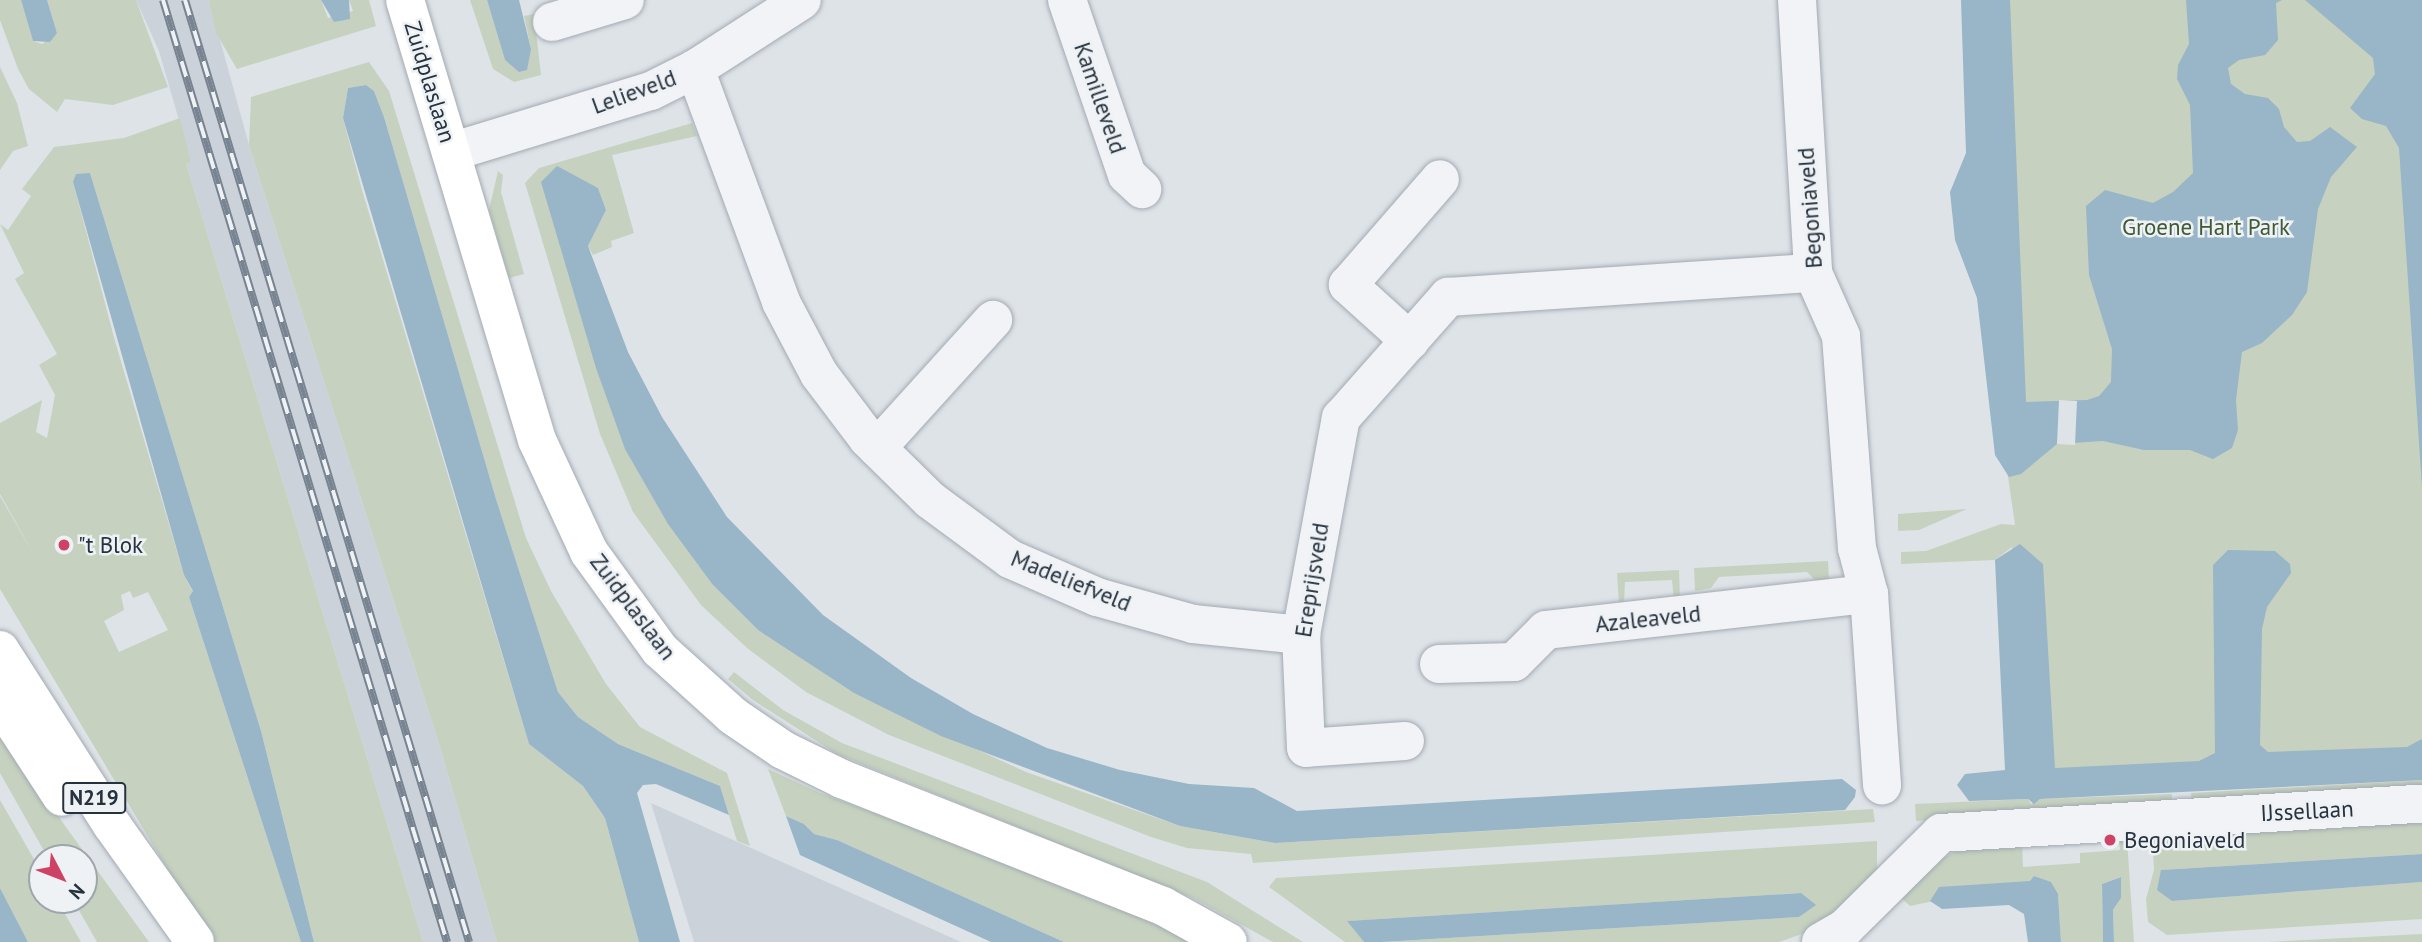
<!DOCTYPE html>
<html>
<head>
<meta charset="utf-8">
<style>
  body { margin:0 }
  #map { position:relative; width:2422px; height:942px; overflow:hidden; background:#dee3e8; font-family:"PT Sans",sans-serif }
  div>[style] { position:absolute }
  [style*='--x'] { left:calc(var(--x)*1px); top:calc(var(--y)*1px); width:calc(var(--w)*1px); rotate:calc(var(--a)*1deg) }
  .built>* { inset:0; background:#ccd2da }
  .green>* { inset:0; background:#c6d2bf }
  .water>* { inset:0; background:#99b5c8 }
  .pier>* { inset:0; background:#dee3e8 }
  .roads { filter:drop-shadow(0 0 2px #a3aab2) drop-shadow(0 0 2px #a3aab2) }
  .street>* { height:38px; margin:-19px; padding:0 19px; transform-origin:19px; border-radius:19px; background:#f1f3f6 }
  .secondary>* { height:38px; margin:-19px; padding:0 19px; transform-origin:19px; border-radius:19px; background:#fff }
  .primary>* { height:38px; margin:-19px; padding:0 19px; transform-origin:19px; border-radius:19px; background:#fff }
  .rail>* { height:8px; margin-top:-4px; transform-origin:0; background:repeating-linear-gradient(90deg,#eef2f5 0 16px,#788491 0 32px); box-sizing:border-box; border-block:2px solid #788491 }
  .dots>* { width:19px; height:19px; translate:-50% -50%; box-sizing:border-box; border:4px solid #eef2f5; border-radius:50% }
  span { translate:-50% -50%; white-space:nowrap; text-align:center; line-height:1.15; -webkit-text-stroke:5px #eef2f5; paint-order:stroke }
  .shield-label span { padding:2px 5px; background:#eef2f5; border:2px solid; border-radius:5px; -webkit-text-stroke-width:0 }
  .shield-label { font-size:21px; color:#27323f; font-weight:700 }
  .street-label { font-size:23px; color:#27323f }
  .park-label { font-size:23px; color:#405a35 }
  .poi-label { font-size:23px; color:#27323f }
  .left { translate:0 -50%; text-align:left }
  .north { position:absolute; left:28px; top:844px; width:70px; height:70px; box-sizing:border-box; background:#eef2f5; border:2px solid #9ea5ac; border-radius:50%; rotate:132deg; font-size:19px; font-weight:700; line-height:28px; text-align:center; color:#27323f }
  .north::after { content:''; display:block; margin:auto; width:24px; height:32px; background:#ce4365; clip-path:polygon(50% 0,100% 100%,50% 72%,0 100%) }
</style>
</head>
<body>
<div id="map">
  <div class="built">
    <i style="clip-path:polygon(136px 0,209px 0,249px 145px,440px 747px,497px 942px,423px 942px,186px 164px,191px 162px,159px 51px)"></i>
    <i style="clip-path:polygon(651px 803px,751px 848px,961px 942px,694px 942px)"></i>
  </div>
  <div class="green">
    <i style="clip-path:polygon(0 0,21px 0,33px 41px,42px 44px,57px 33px,47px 0,136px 0,168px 87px,113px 105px,65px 99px,57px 112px,29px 89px,18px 69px,0 20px)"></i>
    <i style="clip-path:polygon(209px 0,321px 0,328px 18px,353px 11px,349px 0,369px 0,376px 26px,237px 69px,216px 33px)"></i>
    <i style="clip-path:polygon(470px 0,487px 0,505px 60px,525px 64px,531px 49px,524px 16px,534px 14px,541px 75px,514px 82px,493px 69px)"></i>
    <i style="clip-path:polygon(1978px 0,2412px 0,2422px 159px,2422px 767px,2025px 785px,2012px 547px,1995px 560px,1901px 564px,1901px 552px,1926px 551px,2001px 524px,2015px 525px,2003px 442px)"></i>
    <i style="clip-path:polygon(369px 62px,389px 91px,526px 538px,551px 591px,606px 684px,640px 727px,727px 773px,750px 846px,737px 841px,720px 786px,618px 744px,578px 717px,558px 692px,496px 499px,384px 117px,374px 91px,366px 85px,348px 88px,343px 118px,362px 190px,529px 744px,583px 786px,605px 818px,639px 942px,497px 942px,440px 747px,249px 145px,251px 97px)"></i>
    <i style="clip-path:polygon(0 67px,17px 103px,28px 146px,13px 151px,0 170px)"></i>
    <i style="clip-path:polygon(evenodd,180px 118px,191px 162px,186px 164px,423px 942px,314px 942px,261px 731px,90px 173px,73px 182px,115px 341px,184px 575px,193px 592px,189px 597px,301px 942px,211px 942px,0 589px,0 496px,37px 560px,0 494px,0 423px,42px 400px,36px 432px,47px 438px,55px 395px,39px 365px,57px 354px,15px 279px,24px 273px,0 224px,8px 230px,31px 196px,22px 189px,54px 147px,124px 138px,180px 118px,130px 591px,133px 598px,148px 592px,168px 630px,119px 652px,104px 621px,124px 610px,121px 595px,130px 591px)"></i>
    <i style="clip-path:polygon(692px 123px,697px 136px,612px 155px,634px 233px,611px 241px,612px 247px,593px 255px,588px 246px,606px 210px,598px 188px,558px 169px,713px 585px,758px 630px,854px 693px,1026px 772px,1180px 826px,1275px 843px,1873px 809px,1875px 822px,1253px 863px,1251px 854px,1187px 848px,1151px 837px,889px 735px,806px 692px,747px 648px,701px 605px,633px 512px,600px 434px,525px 183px,539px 168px)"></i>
    <i style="clip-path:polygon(498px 171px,503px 175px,501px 192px,524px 274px,509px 278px,489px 210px)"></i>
    <i style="clip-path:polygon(1967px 509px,1919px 530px,1898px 531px,1898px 514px)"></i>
    <i style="clip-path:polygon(1828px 561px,1829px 580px,1816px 581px,1807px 572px,1719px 577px,1711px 588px,1695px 591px,1694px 568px)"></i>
    <i style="clip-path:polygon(1679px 570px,1680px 601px,1674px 601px,1672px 580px,1625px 582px,1624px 604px,1619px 604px,1617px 573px)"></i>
    <i style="clip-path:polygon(734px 672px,783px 710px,842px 743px,1207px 882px,1303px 942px,1273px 942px,1195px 899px,837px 754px,753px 700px,728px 679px)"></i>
    <i style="clip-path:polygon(0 727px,63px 823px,149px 942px,97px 942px,73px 900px,84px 900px,84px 858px,48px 858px,0 773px)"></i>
    <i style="clip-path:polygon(768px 769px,820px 793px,1080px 889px,1195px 942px,1064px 942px,837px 840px,814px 834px,804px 824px,786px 816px)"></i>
    <i style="clip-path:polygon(2422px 780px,2422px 792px,2192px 806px,2191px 793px)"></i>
    <i style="clip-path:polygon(2172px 794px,2172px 807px,1916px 821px,1915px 804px,2028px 799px,2031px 804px,2040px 799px)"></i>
    <i style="clip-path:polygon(0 800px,42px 873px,42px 900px,57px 900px,81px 942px,28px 942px,0 888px)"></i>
    <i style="clip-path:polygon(2422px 817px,2422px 854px,2162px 870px,2172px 901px,2422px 882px,2422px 919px,2167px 935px,2148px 922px,2146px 899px,2154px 870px,2152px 834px)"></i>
    <i style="clip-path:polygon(2119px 836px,2127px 840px,2134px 942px,2114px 942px,2113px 910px,2121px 898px,2120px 877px,2102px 884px,2103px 942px,2061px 942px,2058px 894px,2034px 876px,2031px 881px,1910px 906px,1901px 898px,1942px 858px,1956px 851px,2022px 842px,2023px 867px,2080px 863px,2080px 853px,2120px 850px)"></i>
    <i style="clip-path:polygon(1877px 841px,1877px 867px,1882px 869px,1862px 892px,1813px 930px,1779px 942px,1382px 942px,1799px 917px,1810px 908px,1800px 893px,1348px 921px,1364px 942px,1345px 942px,1269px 887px,1276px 878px)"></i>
    <i style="clip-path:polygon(2422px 934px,2422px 942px,2268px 942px)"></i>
  </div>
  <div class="water">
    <i style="clip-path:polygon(21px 0,47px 0,57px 33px,50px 42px,33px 41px)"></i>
    <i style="clip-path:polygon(321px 0,349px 0,350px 19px,334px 22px)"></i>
    <i style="clip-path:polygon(487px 0,519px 0,531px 49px,527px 70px,519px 72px,505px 60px)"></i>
    <i style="clip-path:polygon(1961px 0,2010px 0,2026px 402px,2087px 400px,2099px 396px,2111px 382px,2112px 349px,2089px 275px,2086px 206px,2105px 190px,2153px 203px,2173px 192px,2193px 173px,2190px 105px,2177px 79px,2178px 65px,2189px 44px,2186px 0,2282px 0,2276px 3px,2278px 40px,2265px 55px,2239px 60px,2228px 68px,2231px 84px,2245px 94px,2268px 98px,2279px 109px,2284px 127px,2297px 142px,2310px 141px,2330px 127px,2357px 147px,2331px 177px,2318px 209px,2307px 292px,2292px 315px,2262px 343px,2242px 352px,2236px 400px,2238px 430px,2232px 448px,2213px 459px,2190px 450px,2144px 450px,2103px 441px,2057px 444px,2021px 474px,2009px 477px,1995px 455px,1977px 298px,1955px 240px,1950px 192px,1966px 153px)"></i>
    <i style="clip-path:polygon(2305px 0,2422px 0,2422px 487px,2399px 148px,2386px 126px,2362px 119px,2350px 108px,2375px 74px,2373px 58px)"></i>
    <i style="clip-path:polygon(366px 85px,374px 91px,384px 117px,496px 499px,558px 692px,578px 717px,618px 744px,720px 786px,729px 815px,656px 784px,643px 785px,637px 793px,680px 942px,639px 942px,605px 818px,583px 786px,529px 744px,343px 118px,348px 88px)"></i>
    <i style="clip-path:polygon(557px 166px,598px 188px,606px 210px,588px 246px,628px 352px,662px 417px,727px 517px,823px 615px,911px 678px,973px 714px,1047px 748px,1120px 770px,1189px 784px,1254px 788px,1297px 811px,1842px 779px,1856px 790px,1855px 797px,1845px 810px,1275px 843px,1180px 826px,941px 736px,854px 693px,758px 630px,713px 585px,668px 524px,625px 449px,596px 368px,541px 182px)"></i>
    <i style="clip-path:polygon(90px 173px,261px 731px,314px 942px,301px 942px,189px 597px,193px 591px,184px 575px,73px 182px,76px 174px)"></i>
    <i style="clip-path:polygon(2020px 544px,2043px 564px,2055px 768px,2199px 761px,2215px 753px,2213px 565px,2228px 550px,2275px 551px,2290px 564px,2291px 573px,2267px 607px,2262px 629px,2260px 745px,2268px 752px,2407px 747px,2422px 739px,2422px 780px,2040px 799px,2034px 804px,2028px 799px,1969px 801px,1957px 785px,1965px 774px,2005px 770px,1995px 560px)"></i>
    <i style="clip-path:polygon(786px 816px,804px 824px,814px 834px,837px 840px,1064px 942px,991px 942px,800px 855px)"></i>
    <i style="clip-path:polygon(2422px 854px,2422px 882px,2172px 901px,2157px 890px,2161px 870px)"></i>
    <i style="clip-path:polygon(2034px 876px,2051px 882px,2058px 894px,2061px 942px,2028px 942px,2024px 914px,2009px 905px,1942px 909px,1930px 901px,1939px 887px,2030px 881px)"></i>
    <i style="clip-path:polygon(2121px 877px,2121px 898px,2113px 910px,2114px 942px,2103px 942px,2102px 884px)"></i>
    <i style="clip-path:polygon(0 888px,28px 942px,0 942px)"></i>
    <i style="clip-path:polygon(1801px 893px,1816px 905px,1799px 917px,1382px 942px,1364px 942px,1347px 921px)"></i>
  </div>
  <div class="pier">
    <i style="clip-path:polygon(2059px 400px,2077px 401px,2075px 445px,2057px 444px)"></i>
  </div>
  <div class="roads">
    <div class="street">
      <i style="--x:1067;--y:0;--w:185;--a:71.1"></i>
      <i style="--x:1127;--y:175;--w:21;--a:43"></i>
      <i style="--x:1797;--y:0;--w:273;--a:86.6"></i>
      <i style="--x:1813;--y:273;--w:69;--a:66"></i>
      <i style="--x:1841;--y:336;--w:213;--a:85.7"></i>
      <i style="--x:1857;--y:548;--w:48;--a:75.4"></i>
      <i style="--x:1869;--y:594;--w:192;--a:86.1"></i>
      <i style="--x:552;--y:22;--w:76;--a:-16.8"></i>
      <i style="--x:695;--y:69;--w:248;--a:69.7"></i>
      <i style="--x:781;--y:302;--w:81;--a:62.2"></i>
      <i style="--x:819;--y:374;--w:81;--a:53"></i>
      <i style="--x:868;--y:439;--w:87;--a:44.5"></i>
      <i style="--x:930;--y:500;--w:99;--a:36.4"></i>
      <i style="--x:1010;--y:559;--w:95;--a:23.6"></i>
      <i style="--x:1097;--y:597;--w:100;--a:15.7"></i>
      <i style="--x:1193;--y:624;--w:109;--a:5.8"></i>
      <i style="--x:451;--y:152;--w:209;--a:-17"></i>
      <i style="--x:651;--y:91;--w:49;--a:-26.6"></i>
      <i style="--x:695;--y:69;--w:127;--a:-32.8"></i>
      <i style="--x:1410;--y:341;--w:84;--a:-137.9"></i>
      <i style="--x:1348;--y:285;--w:140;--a:-49"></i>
      <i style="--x:877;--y:448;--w:173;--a:-47.8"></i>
      <i style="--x:1439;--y:664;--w:75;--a:-1.5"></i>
      <i style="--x:1514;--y:662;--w:45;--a:-45"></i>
      <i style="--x:1546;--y:630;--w:325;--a:-6.4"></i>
      <i style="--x:1405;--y:741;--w:99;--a:176"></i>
      <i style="--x:1306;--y:748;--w:113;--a:-92.5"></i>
      <i style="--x:1301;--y:635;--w:221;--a:-79.6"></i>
      <i style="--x:1341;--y:418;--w:162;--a:-48.5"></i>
      <i style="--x:1448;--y:297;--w:366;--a:-3.8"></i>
      <i style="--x:1821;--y:942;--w:28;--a:-30"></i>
      <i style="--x:1845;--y:928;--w:135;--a:-44.7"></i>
      <i style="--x:1941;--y:833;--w:482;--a:-3.5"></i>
    </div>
    <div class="secondary">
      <i style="--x:405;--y:0;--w:459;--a:73.3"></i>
      <i style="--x:537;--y:440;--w:123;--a:65.1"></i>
      <i style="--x:589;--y:552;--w:121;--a:54.1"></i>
      <i style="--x:660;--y:650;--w:98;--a:42.1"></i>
      <i style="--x:733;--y:716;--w:60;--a:34.2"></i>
      <i style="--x:783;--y:750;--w:66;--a:26.2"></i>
      <i style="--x:842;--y:779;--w:345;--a:21.6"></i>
      <i style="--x:1163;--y:906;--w:74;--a:29"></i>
    </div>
    <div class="primary">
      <i style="--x:0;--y:650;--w:208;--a:57.4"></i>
      <i style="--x:112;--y:825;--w:143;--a:54.6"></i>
      <i style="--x:0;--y:702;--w:113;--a:56.9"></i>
    </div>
  </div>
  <div class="rail">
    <i style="--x:163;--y:0;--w:984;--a:73.22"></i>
    <i style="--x:185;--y:0;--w:984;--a:73.22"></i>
  </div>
  <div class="dots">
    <i style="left:64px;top:545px;background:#ce4365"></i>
    <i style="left:2110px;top:840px;background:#ce4365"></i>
  </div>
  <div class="shield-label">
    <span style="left:94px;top:798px">N219</span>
  </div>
  <div class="street-label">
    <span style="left:430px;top:82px;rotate:73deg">Zuidplaslaan</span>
    <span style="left:634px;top:92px;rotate:-20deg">Lelieveld</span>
    <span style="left:1100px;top:98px;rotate:71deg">Kamilleveld</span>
    <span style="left:1810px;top:208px;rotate:-94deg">Begoniaveld</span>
    <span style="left:1312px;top:580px;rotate:-81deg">Ereprijsveld</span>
    <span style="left:1071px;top:581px;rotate:22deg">Madeliefveld</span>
    <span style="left:633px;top:607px;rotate:53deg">Zuidplaslaan</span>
    <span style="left:1648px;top:619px;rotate:-6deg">Azaleaveld</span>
    <span style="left:2307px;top:811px;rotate:-3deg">IJssellaan</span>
  </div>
  <div class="park-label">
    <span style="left:2206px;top:227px">Groene Hart Park</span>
  </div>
  <div class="poi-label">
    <span class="left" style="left:78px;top:545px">"t Blok</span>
    <span class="left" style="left:2124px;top:840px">Begoniaveld</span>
  </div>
  <div class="north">N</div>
</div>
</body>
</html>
